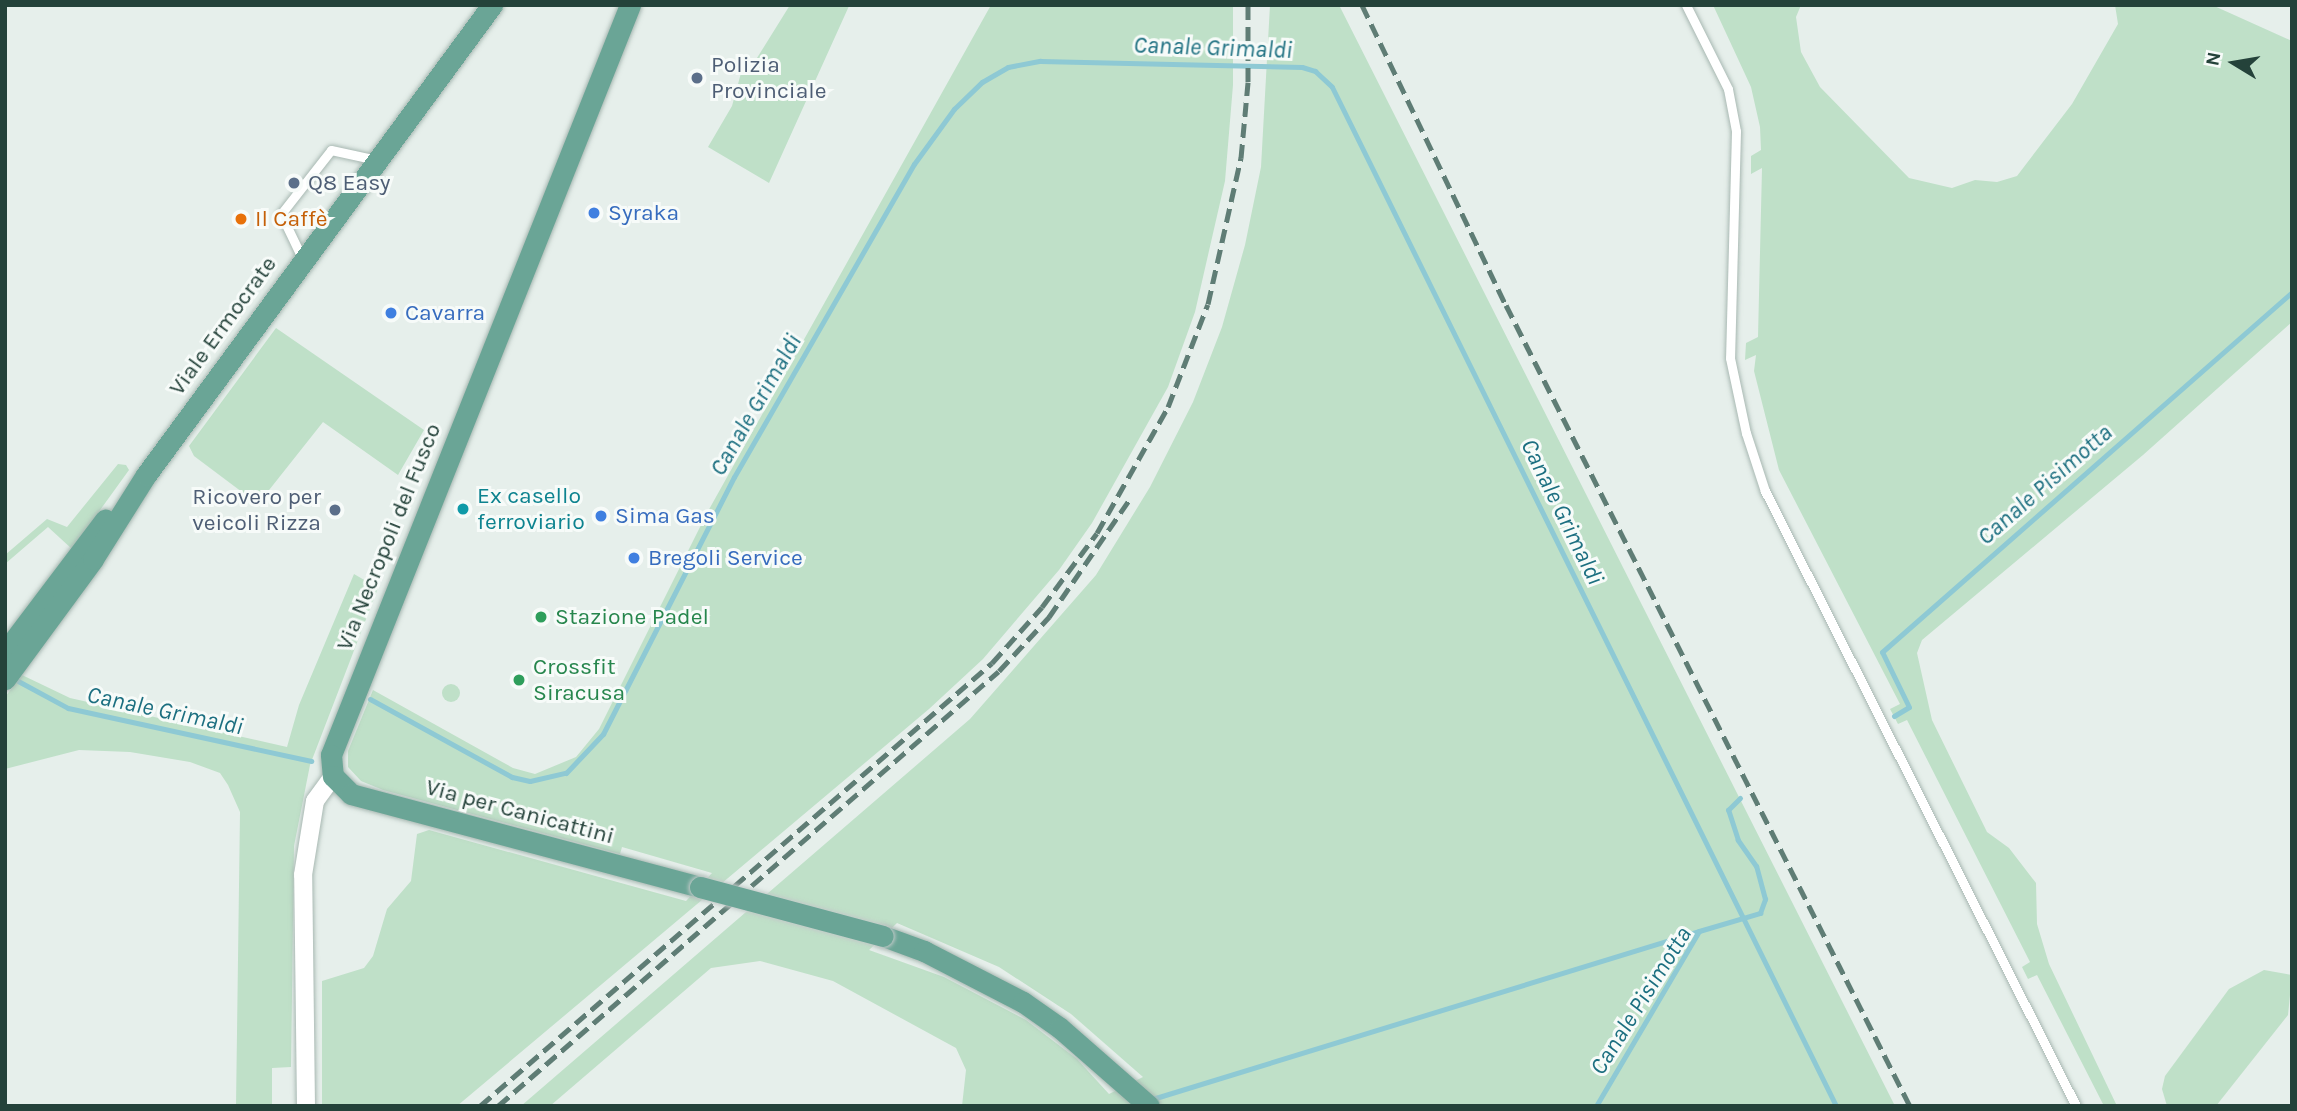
<!DOCTYPE html>
<html>
<head>
<meta charset="utf-8">
<style>
  body { margin:0 }
  #map { position:relative; width:2297px; height:1111px; overflow:hidden; background:#e6efeb; font-family:Karla,sans-serif }
  div>[style] { position:absolute }
  [style*='--x'] { left:calc(var(--x)*1px); top:calc(var(--y)*1px); width:calc(var(--w)*1px); rotate:calc(var(--a)*1deg) }
  .green>* { inset:0; background:#bfe0c8 }
  .round { border-radius:50% }
  .stream>* { height:5px; margin:-2.5px; padding:0 2.5px; transform-origin:2.5px; border-radius:2.5px; background:#8ec9d4 }
  .roads { filter:drop-shadow(0 0 2px #a8b8b2) drop-shadow(0 0 2px #a8b8b2) }
  .service>* { height:9px; margin:-4.5px; padding:0 4.5px; transform-origin:4.5px; border-radius:4.5px; background:#fff }
  .minor>* { height:18px; margin:-9px; padding:0 9px; transform-origin:9px; border-radius:9px; background:#fff }
  .primary>* { height:21px; margin:-10.5px; padding:0 10.5px; transform-origin:10.5px; border-radius:10.5px; background:#6aa596 }
  .rail>* { height:5px; margin-top:-2.5px; transform-origin:0; background:repeating-linear-gradient(90deg,#5f7d75 0 14px,transparent 0 21px) }
  .bridges { filter:drop-shadow(0 0 2px #c2cac8) drop-shadow(0 0 2px #c2cac8) }
  .primary-bridge>* { height:21px; margin:-10.5px; padding:0 10.5px; transform-origin:10.5px; border-radius:10.5px; background:#6aa596 }
  .dots>* { width:19px; height:19px; translate:-50% -50%; box-sizing:border-box; border:4px solid #f7fbf9; border-radius:50% }
  span { translate:-50% -50%; white-space:nowrap; text-align:center; line-height:1.15; -webkit-text-stroke:6px #f7fbf9; paint-order:stroke }
  .service-label { font-size:23px; color:#4e5e75 }
  .left { translate:0 -50%; text-align:left }
  .right { translate:-100% -50%; text-align:right }
  .shop-label { font-size:23px; color:#366cbe }
  .food-label { font-size:23px; color:#c56008 }
  .street-label { font-size:23px; color:#24423a }
  .culture-label { font-size:23px; color:#0d838f }
  .leisure-label { font-size:23px; color:#27864d }
  .water-label { font-size:24px; color:#1c6f80; font-style:italic }
  .frame { position:absolute; inset:0; border:7px solid #24423a; pointer-events:none }
  .north { position:absolute; left:2199px; top:28px; width:70px; height:70px; -webkit-text-stroke:5px #f7fbf9; paint-order:stroke; rotate:281deg; font-size:19px; font-weight:700; line-height:28px; text-align:center; color:#24423a }
  .north::after { content:''; display:block; margin:auto; width:24px; height:32px; background:#24423a; clip-path:polygon(50% 0,100% 100%,50% 72%,0 100%) }
</style>
</head>
<body>
<div id="map">
  <div class="green">
    <i style="clip-path:polygon(790px 5px,849px 6px,769px 183px,708px 147px,732px 106px,741px 73px,747px 74px)"></i>
    <i style="clip-path:polygon(991px 5px,1233px 5px,1233px 85px,1225px 181px,1195px 312px,1168px 387px,1092px 523px,1059px 570px,983px 659px,929px 709px,457px 1106px,322px 1106px,322px 981px,364px 968px,373px 956px,387px 909px,411px 881px,417px 834px,429px 830px,686px 901px,712px 873px,622px 847px,620px 854px,383px 790px,361px 781px,348px 767px,348px 751px,373px 690px,513px 768px,535px 774px,576px 757px,599px 729px,707px 513px)"></i>
    <i style="clip-path:polygon(evenodd,1270px 5px,1339px 5px,1895px 1106px,962px 1106px,966px 1070px,956px 1048px,833px 981px,760px 961px,711px 968px,550px 1106px,521px 1106px,970px 719px,1096px 575px,1150px 487px,1193px 402px,1222px 327px,1245px 245px,1261px 167px,1270px 5px,897px 923px,999px 967px,1071px 1014px,1143px 1077px,1109px 1094px,1077px 1059px,1026px 1020px,944px 977px,869px 950px,897px 923px)"></i>
    <i style="clip-path:polygon(1713px 5px,1801px 5px,1796px 17px,1801px 52px,1820px 87px,1909px 178px,1952px 188px,1975px 180px,1997px 182px,2017px 176px,2072px 104px,2118px 24px,2115px 5px,2212px 5px,2292px 41px,2292px 322px,2143px 455px,1922px 640px,1917px 653px,1932px 720px,1987px 832px,2009px 848px,2036px 883px,2037px 924px,2049px 964px,2117px 1106px,2104px 1106px,2037px 975px,2028px 979px,2022px 967px,2030px 962px,1907px 720px,1898px 724px,1890px 709px,1900px 704px,1779px 470px,1754px 371px,1756px 355px,1745px 360px,1746px 343px,1758px 337px,1762px 168px,1751px 174px,1751px 156px,1761px 150px,1760px 127px,1751px 87px)"></i>
    <i style="clip-path:polygon(276px 328px,424px 430px,398px 475px,323px 422px,258px 504px,194px 456px,189px 446px)"></i>
    <i style="clip-path:polygon(118px 464px,126px 465px,129px 470px,72px 549px,48px 527px,5px 564px,5px 555px,47px 519px,67px 527px)"></i>
    <i style="clip-path:polygon(354px 574px,378px 588px,310px 765px,294px 846px,291px 1067px,272px 1068px,272px 1106px,236px 1106px,240px 812px,228px 785px,220px 773px,190px 762px,130px 752px,79px 750px,5px 769px,5px 697px,22px 675px,70px 698px,287px 747px,299px 705px)"></i>
    <i class="round" style="left:442px;top:684px;width:18px;height:18px"></i>
    <i style="clip-path:polygon(2264px 970px,2292px 975px,2288px 1015px,2216px 1106px,2167px 1106px,2162px 1089px,2165px 1076px,2229px 989px)"></i>
  </div>
  <div class="stream">
    <i style="--x:18;--y:681;--w:57;--a:28.4"></i>
    <i style="--x:68;--y:708;--w:249;--a:12.3"></i>
    <i style="--x:370;--y:699;--w:162;--a:28.8"></i>
    <i style="--x:512;--y:777;--w:18;--a:13"></i>
    <i style="--x:530;--y:781;--w:37;--a:-13"></i>
    <i style="--x:566;--y:773;--w:54;--a:-46.5"></i>
    <i style="--x:603;--y:734;--w:288;--a:-63"></i>
    <i style="--x:734;--y:477;--w:361;--a:-60.1"></i>
    <i style="--x:914;--y:164;--w:68;--a:-54"></i>
    <i style="--x:954;--y:109;--w:39;--a:-44"></i>
    <i style="--x:982;--y:82;--w:30;--a:-30"></i>
    <i style="--x:1008;--y:67;--w:33;--a:-11"></i>
    <i style="--x:1040;--y:61;--w:262;--a:1.3"></i>
    <i style="--x:1302;--y:67;--w:14;--a:17"></i>
    <i style="--x:1315;--y:71;--w:23;--a:43"></i>
    <i style="--x:1332;--y:87;--w:1137;--a:63.68"></i>
    <i style="--x:1894;--y:716;--w:17;--a:-31"></i>
    <i style="--x:1909;--y:707;--w:61;--a:-116.1"></i>
    <i style="--x:1882;--y:652;--w:546;--a:-41.28"></i>
    <i style="--x:1149;--y:1100;--w:575;--a:-17.08"></i>
    <i style="--x:1596;--y:1106;--w:203;--a:-59.5"></i>
    <i style="--x:1699;--y:931;--w:64;--a:-16.4"></i>
    <i style="--x:1760;--y:913;--w:15;--a:-70"></i>
    <i style="--x:1765;--y:899;--w:34;--a:-105"></i>
    <i style="--x:1756;--y:866;--w:32;--a:-125"></i>
    <i style="--x:1738;--y:840;--w:32;--a:-108"></i>
    <i style="--x:1728;--y:810;--w:17;--a:-45"></i>
  </div>
  <div class="roads">
    <div class="service">
      <i style="--x:1686;--y:5;--w:94;--a:63.4"></i>
      <i style="--x:1728;--y:89;--w:43;--a:79.2"></i>
      <i style="--x:1736;--y:131;--w:227;--a:91.5"></i>
      <i style="--x:1730;--y:358;--w:77;--a:78"></i>
      <i style="--x:1746;--y:433;--w:61;--a:71.9"></i>
      <i style="--x:1765;--y:491;--w:689;--a:63.17"></i>
      <i style="--x:303;--y:260;--w:51;--a:-115.6"></i>
      <i style="--x:281;--y:214;--w:81;--a:-52"></i>
      <i style="--x:331;--y:150;--w:47;--a:12.3"></i>
    </div>
    <div class="minor">
      <i style="--x:306;--y:1106;--w:231;--a:-90.7"></i>
      <i style="--x:303;--y:875;--w:75;--a:-80.8"></i>
      <i style="--x:315;--y:801;--w:31;--a:-54"></i>
    </div>
    <div class="primary">
      <i style="--x:630;--y:5;--w:807;--a:111.74"></i>
      <i style="--x:331;--y:755;--w:21;--a:85"></i>
      <i style="--x:333;--y:776;--w:25;--a:45"></i>
      <i style="--x:351;--y:794;--w:361;--a:14.9"></i>
      <i style="--x:5;--y:652;--w:166;--a:-52.9"></i>
      <i style="--x:5;--y:679;--w:149;--a:-53.7"></i>
      <i style="--x:93;--y:559;--w:99;--a:-57.8"></i>
      <i style="--x:146;--y:475;--w:584;--a:-53.64"></i>
      <i style="--x:883;--y:936;--w:44;--a:20.1"></i>
      <i style="--x:924;--y:951;--w:111;--a:27.3"></i>
      <i style="--x:1023;--y:1002;--w:45;--a:35.1"></i>
      <i style="--x:1060;--y:1028;--w:118;--a:41.2"></i>
    </div>
  </div>
  <div class="rail">
    <i style="--x:1362;--y:5;--w:333;--a:64.4"></i>
    <i style="--x:1506;--y:305;--w:897;--a:63.24"></i>
    <i style="--x:480;--y:1106;--w:677;--a:-40.87"></i>
    <i style="--x:992;--y:663;--w:75;--a:-48.2"></i>
    <i style="--x:1042;--y:607;--w:92;--a:-53.4"></i>
    <i style="--x:1097;--y:533;--w:145;--a:-60.6"></i>
    <i style="--x:1168;--y:407;--w:110;--a:-68.8"></i>
    <i style="--x:1208;--y:304;--w:150;--a:-77.3"></i>
    <i style="--x:1241;--y:158;--w:76;--a:-84.7"></i>
    <i style="--x:1248;--y:82;--w:77;--a:-90"></i>
    <i style="--x:498;--y:1106;--w:663;--a:-40.97"></i>
    <i style="--x:999;--y:671;--w:74;--a:-47.2"></i>
    <i style="--x:1049;--y:617;--w:142;--a:-55.6"></i>
  </div>
  <div class="bridges">
    <div class="primary-bridge">
      <i style="--x:700;--y:887;--w:189;--a:15"></i>
    </div>
  </div>
  <div class="dots">
    <i style="left:697px;top:78px;background:#5c6f8a"></i>
    <i style="left:294px;top:183px;background:#5c6f8a"></i>
    <i style="left:594px;top:213px;background:#3f7fe0"></i>
    <i style="left:241px;top:219px;background:#e8710a"></i>
    <i style="left:391px;top:313px;background:#3f7fe0"></i>
    <i style="left:463px;top:509px;background:#0f9aa8"></i>
    <i style="left:335px;top:510px;background:#5c6f8a"></i>
    <i style="left:601px;top:516px;background:#3f7fe0"></i>
    <i style="left:634px;top:558px;background:#3f7fe0"></i>
    <i style="left:541px;top:617px;background:#2e9e5b"></i>
    <i style="left:519px;top:680px;background:#2e9e5b"></i>
  </div>
  <div class="service-label">
    <span class="left" style="left:711px;top:78px">Polizia<br>Provinciale</span>
    <span class="left" style="left:308px;top:183px">Q8 Easy</span>
    <span class="right" style="left:321px;top:510px">Ricovero per<br>veicoli Rizza</span>
  </div>
  <div class="shop-label">
    <span class="left" style="left:608px;top:213px">Syraka</span>
    <span class="left" style="left:405px;top:313px">Cavarra</span>
    <span class="left" style="left:615px;top:516px">Sima Gas</span>
    <span class="left" style="left:648px;top:558px">Bregoli Service</span>
  </div>
  <div class="food-label">
    <span class="left" style="left:255px;top:219px">Il Caffè</span>
  </div>
  <div class="street-label">
    <span style="left:223px;top:326px;rotate:-54deg">Viale Ermocrate</span>
    <span style="left:389px;top:537px;rotate:-68deg">Via Necropoli del Fusco</span>
    <span style="left:520px;top:812px;rotate:15deg">Via per Canicattini</span>
  </div>
  <div class="culture-label">
    <span class="left" style="left:477px;top:509px">Ex casello<br>ferroviario</span>
  </div>
  <div class="leisure-label">
    <span class="left" style="left:555px;top:617px">Stazione Padel</span>
    <span class="left" style="left:533px;top:680px">Crossfit<br>Siracusa</span>
  </div>
  <div class="water-label">
    <span style="left:1213px;top:48px;rotate:2deg">Canale Grimaldi</span>
    <span style="left:756px;top:405px;rotate:-60deg">Canale Grimaldi</span>
    <span style="left:2045px;top:485px;rotate:-41deg">Canale Pisimotta</span>
    <span style="left:1562px;top:512px;rotate:64deg">Canale Grimaldi</span>
    <span style="left:165px;top:711px;rotate:12deg">Canale Grimaldi</span>
    <span style="left:1641px;top:1001px;rotate:-58deg">Canale Pisimotta</span>
  </div>
  <div class="frame"></div>
  <div class="north">N</div>
</div>
</body>
</html>
